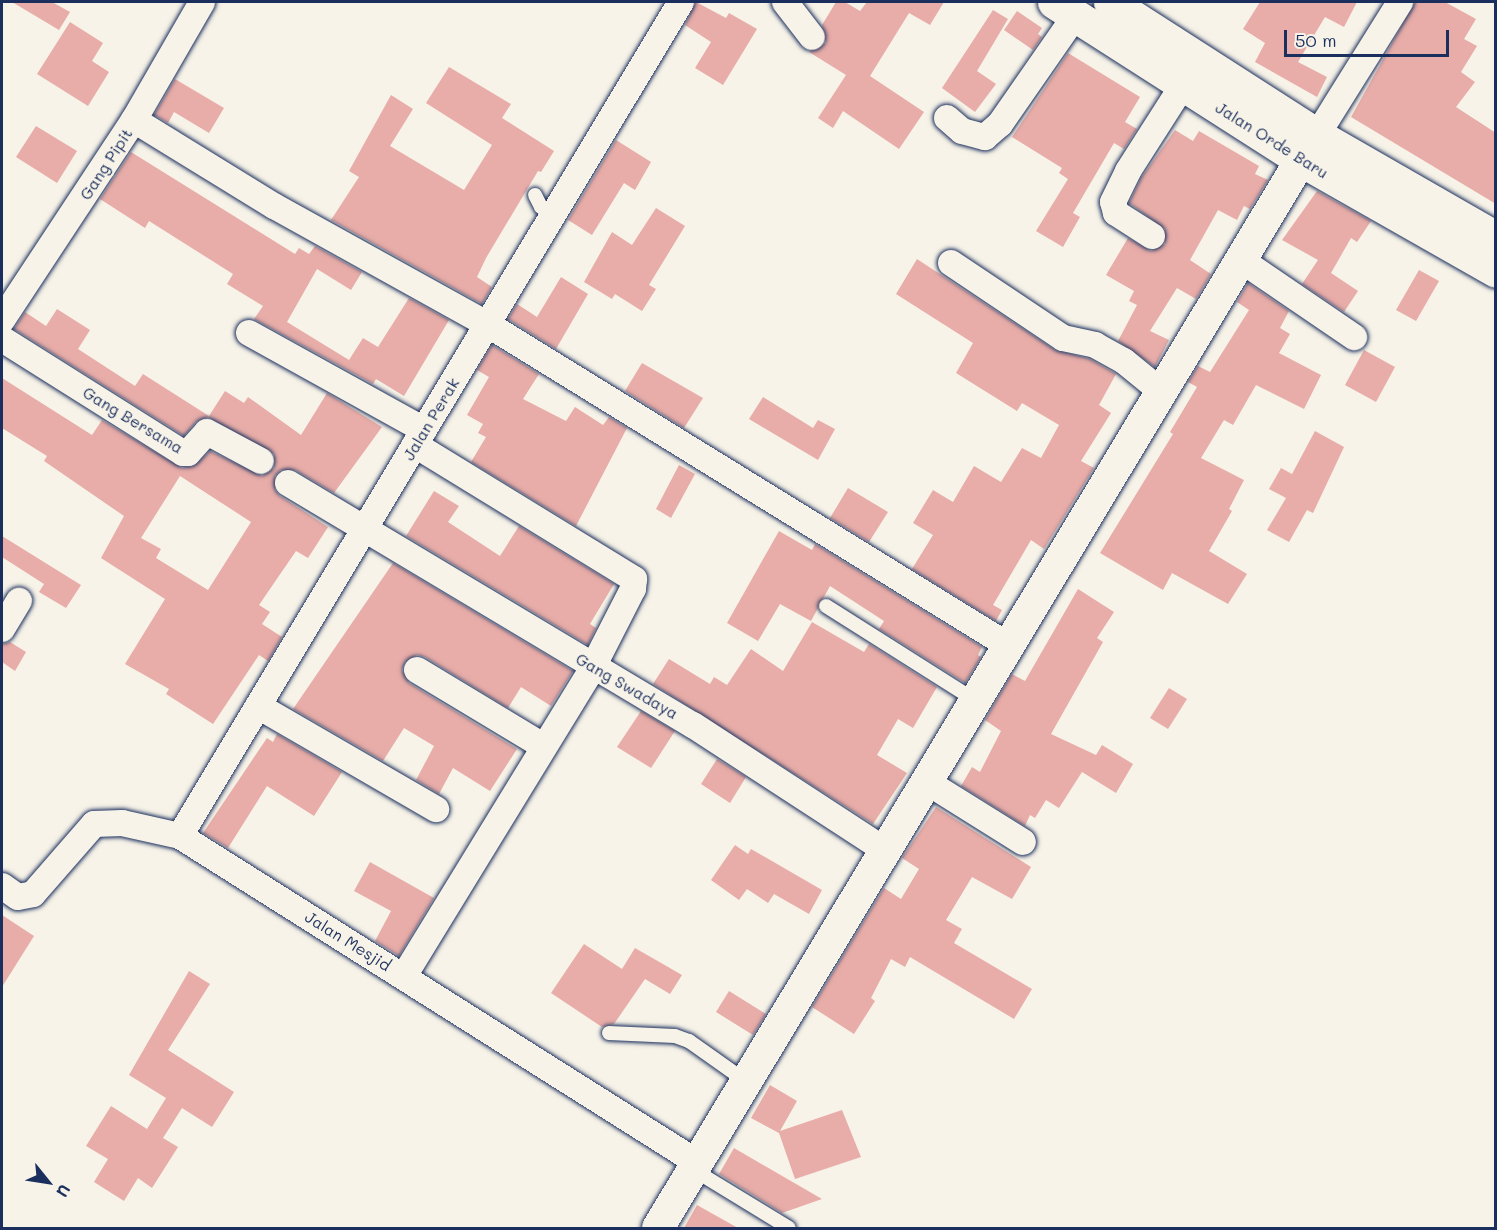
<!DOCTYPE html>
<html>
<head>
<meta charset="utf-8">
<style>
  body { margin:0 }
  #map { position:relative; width:1497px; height:1230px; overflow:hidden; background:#f7f3e8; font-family:Mali,sans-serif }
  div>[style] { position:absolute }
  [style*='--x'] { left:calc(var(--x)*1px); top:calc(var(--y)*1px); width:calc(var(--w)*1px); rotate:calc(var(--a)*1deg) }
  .building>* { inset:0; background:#e8ada8 }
  .roads { filter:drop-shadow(0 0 2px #1b2f5e) drop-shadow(0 0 2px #1b2f5e) }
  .service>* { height:14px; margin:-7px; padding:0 7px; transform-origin:7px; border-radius:7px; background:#f7f3e8 }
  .minor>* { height:26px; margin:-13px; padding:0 13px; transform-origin:13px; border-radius:13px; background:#f7f3e8 }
  .tertiary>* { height:32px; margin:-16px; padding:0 16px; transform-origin:16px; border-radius:16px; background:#f7f3e8 }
  .secondary>* { height:33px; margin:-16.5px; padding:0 16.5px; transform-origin:16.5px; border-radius:16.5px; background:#f7f3e8 }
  span { translate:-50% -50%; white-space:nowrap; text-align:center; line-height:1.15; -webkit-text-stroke:4.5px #f7f3e8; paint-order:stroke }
  .street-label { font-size:16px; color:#1b2f5e }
  .frame { position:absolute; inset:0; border:3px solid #1b2f5e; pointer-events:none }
  .north { position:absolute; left:18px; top:1152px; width:60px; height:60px; -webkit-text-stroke:4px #f7f3e8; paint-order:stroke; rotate:120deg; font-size:16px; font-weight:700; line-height:24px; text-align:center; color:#1b2f5e }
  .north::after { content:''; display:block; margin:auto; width:21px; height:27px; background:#1b2f5e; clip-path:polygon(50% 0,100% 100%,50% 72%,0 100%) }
  .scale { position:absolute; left:1284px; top:30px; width:165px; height:27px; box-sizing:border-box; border:3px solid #1b2f5e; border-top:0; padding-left:8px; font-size:18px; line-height:21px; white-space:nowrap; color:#1b2f5e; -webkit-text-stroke:4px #f7f3e8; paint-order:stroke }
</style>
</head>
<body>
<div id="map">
  <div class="building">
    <i style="clip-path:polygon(12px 2px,52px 2px,70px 12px,59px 30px)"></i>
    <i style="clip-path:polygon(696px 2px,726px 18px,729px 13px,757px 29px,723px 85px,695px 68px,711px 42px,685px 25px)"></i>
    <i style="clip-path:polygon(836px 2px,845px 2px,860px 11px,867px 2px,944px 2px,930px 25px,909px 13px,870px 76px,924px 112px,899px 149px,843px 111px,833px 128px,818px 118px,846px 75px,809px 52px,826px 43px,822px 25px)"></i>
    <i style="clip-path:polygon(1260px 2px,1357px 2px,1344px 27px,1325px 17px,1298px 62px,1327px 77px,1317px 97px,1255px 62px,1265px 43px,1243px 29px)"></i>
    <i style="clip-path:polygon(1415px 2px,1445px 2px,1476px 19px,1464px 39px,1477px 46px,1461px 72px,1475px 82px,1456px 107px,1496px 133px,1496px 204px,1351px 117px)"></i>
    <i style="clip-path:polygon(993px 10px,1008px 19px,977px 71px,996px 84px,975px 112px,942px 88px)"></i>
    <i style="clip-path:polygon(1017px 11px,1042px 28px,1038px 34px,1042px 37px,1033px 50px,1004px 30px)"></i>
    <i style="clip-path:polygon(70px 22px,103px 43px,92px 61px,109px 72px,88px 106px,37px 74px)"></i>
    <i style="clip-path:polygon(1068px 53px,1140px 97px,1125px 122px,1137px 129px,1124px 149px,1114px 143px,1073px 213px,1080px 217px,1063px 247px,1036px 231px,1068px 179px,1059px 173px,1062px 168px,1012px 137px)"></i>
    <i style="clip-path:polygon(449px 67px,511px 104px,502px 118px,554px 151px,541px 172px,538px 171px,486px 258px,477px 277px,492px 287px,482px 304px,331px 220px,359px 177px,349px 171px,391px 95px,413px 109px,390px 146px,464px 190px,492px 145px,426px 103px)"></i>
    <i style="clip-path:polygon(175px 79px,224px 108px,209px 133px,174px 112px,168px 123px,154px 115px)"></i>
    <i style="clip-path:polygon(36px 126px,77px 151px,57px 183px,16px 157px)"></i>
    <i style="clip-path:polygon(1175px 130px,1193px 141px,1199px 131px,1259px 166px,1255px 174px,1268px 180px,1250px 209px,1244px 206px,1237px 220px,1218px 210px,1190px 260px,1211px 274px,1196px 299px,1177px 288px,1150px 331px,1169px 340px,1155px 367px,1118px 341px,1137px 305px,1129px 301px,1134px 291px,1106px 275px,1128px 238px,1151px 251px,1165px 244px,1165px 229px,1129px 203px,1141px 178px)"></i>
    <i style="clip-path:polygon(616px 140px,651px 162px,635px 190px,624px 183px,592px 235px,568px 220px)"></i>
    <i style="clip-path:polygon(131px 152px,295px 254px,299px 248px,309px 254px,315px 246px,362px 272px,351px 290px,317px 269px,287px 322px,349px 360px,363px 338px,378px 347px,409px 298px,449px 320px,404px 396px,376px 379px,373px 384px,254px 319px,263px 306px,227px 284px,233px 274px,149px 221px,145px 228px,100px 199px)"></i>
    <i style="clip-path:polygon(1317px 191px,1371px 221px,1357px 242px,1351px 238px,1331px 273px,1358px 291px,1344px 312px,1302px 284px,1318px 260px,1282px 240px)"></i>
    <i style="clip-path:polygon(656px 208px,685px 226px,649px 285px,656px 289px,642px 311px,615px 294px,612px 299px,584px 282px,612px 232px,632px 245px)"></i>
    <i style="clip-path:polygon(917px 259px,1055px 350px,1090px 359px,1116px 374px,1099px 405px,1111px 413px,1081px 461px,1094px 468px,1044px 549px,1031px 540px,993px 605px,1002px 610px,996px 621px,912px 569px,933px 535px,913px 523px,933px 490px,953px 502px,974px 466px,1001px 482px,1022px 448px,1041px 458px,1059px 425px,1022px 403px,1017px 411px,956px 373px,973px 343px,896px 294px)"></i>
    <i style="clip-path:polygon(1419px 270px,1439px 281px,1416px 321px,1396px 310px)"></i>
    <i style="clip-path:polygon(561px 277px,588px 294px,556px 349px,508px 319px,517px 304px,537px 317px)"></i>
    <i style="clip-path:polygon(1248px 283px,1289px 311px,1280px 328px,1290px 334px,1279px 353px,1321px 375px,1304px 409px,1256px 385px,1233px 425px,1224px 420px,1201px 458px,1244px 480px,1229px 509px,1232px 511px,1209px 551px,1247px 574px,1228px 604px,1172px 573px,1163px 590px,1100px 553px,1173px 434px,1170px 432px,1197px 387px,1188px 382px,1198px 366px,1210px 372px,1249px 310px,1237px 302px)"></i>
    <i style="clip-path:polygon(evenodd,57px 309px,90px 330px,78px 349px,135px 386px,143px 374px,209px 416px,225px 391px,244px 403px,248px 397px,301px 435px,327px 393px,382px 427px,334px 493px,295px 470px,281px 470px,275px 476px,275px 490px,280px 496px,328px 527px,308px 558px,296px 551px,259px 605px,270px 612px,262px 624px,282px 637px,268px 661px,259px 655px,213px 724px,166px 694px,169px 689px,125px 664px,165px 599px,101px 558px,124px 516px,44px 461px,47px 456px,2px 428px,2px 378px,92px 435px,102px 420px,182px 468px,194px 466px,210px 451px,262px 476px,274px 468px,274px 454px,208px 417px,196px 422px,184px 436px,14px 329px,25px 312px,46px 326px,57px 309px,180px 476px,251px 522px,208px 590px,156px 558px,161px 549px,141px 538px,180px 476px)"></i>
    <i style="clip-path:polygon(492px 345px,539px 374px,523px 399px,566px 421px,575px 407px,603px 425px,609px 417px,627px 428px,576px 526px,471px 462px,486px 437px,478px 433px,483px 424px,467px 415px,489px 377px,477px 370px)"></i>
    <i style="clip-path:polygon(1364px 350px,1395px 367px,1376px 402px,1345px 385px)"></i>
    <i style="clip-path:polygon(642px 363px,703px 398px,684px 428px,625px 391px)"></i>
    <i style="clip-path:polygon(763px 397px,813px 428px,818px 420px,835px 429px,818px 460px,749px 419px)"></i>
    <i style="clip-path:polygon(1315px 431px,1344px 447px,1313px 513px,1307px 510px,1289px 542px,1267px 530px,1286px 498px,1269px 489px,1281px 468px,1292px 474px)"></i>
    <i style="clip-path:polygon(679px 465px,695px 474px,671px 518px,656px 509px)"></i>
    <i style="clip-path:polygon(848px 488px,888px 512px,869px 542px,830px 518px)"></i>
    <i style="clip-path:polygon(434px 491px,459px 506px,448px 522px,500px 556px,519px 526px,614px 584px,590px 624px,596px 628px,588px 645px,406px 536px)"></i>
    <i style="clip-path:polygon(779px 531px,812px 550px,815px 544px,982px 647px,978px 655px,981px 657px,965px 683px,879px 629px,884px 621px,830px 586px,811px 621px,780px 604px,758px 641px,727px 623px)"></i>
    <i style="clip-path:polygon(2px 536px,81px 585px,66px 608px,39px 592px,44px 584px,2px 557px)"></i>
    <i style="clip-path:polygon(393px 563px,573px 671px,551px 706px,521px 687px,508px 708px,425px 657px,417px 655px,405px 662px,402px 670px,409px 683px,517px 749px,490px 791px,453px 768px,439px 794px,416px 780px,434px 746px,404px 728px,383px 761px,293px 709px)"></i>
    <i style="clip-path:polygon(1078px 589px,1114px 612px,1097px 638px,1103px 642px,1051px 734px,1096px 755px,1102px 745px,1133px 764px,1116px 793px,1082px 772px,1059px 808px,1046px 800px,1035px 818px,1030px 815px,1025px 826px,961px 786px,972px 767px,980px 772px,1001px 731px,985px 720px,1012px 674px,1025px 681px)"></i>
    <i style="clip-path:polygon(812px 622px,864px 652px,869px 644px,937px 687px,913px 728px,898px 719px,877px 755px,907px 773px,873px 824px,653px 684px,669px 659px,710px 684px,714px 677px,727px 685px,751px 649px,783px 671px)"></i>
    <i style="clip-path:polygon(10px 642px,26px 652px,15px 671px,2px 662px,2px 644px)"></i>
    <i style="clip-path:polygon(1169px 688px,1187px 699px,1168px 729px,1150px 718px)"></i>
    <i style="clip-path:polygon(641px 711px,675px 731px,651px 768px,617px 747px)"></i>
    <i style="clip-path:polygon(277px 734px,342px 772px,314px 816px,267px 786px,228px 848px,203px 833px,267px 738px,273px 742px)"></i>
    <i style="clip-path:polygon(717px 759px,746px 777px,730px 803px,701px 784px)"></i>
    <i style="clip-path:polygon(936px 807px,1031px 867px,1012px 899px,972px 877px,946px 920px,962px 929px,954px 943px,1032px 989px,1014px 1019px,910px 957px,905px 967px,891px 959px,871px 998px,875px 1001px,854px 1034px,812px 1007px,884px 888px,901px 899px,919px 869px,902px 858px)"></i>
    <i style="clip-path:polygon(735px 845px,748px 854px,751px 849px,822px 890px,809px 914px,774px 894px,768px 903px,747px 889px,739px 900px,711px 880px)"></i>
    <i style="clip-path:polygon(370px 862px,434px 898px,399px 956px,375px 941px,391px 911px,354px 891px)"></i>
    <i style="clip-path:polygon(2px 915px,34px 936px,2px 987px)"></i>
    <i style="clip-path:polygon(584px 944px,622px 969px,635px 948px,682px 975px,670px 994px,645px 979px,614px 1024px,602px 1027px,551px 993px)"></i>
    <i style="clip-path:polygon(189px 971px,210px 984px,168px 1050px,234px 1092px,212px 1127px,182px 1108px,163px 1138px,178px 1147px,152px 1188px,138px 1178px,124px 1201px,94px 1182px,108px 1159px,86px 1146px,111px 1106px,147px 1129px,166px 1098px,129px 1075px)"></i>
    <i style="clip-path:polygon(729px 991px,766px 1014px,753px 1035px,716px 1012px)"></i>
    <i style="clip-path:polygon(770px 1085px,797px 1101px,780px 1131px,842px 1110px,861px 1157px,795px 1179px,779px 1133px,751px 1118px)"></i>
    <i style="clip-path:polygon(734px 1148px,822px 1199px,782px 1213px,719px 1174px)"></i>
    <i style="clip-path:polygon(697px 1205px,738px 1228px,684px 1228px)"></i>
  </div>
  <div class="roads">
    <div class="service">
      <i style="--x:535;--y:195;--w:13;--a:63"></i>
      <i style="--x:541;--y:207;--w:15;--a:37"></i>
      <i style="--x:826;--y:606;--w:178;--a:32.3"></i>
      <i style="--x:609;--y:1033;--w:66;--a:2.6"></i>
      <i style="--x:675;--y:1036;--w:15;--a:20"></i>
      <i style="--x:689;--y:1041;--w:71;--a:35.3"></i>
      <i style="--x:694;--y:1170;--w:111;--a:31.4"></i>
    </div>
    <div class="minor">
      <i style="--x:785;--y:2;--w:44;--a:52.4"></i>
      <i style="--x:947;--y:118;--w:20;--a:41"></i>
      <i style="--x:962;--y:131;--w:24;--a:15"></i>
      <i style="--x:985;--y:137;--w:20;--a:-41"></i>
      <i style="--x:1000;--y:124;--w:131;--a:-55.2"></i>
      <i style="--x:134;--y:120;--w:164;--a:31.6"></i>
      <i style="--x:274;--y:206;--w:244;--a:29"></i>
      <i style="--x:487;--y:324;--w:613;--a:31.67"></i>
      <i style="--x:1317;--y:135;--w:157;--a:-58"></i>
      <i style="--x:1152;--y:236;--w:43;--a:-147.4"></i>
      <i style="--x:1116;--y:213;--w:11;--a:-105"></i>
      <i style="--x:1113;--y:202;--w:34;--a:-64"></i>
      <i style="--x:1128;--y:171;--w:102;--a:-57.4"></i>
      <i style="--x:1241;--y:260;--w:137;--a:34.3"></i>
      <i style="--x:951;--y:263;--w:135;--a:33.8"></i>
      <i style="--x:1063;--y:338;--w:33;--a:12"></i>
      <i style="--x:1095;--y:345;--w:33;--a:29"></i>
      <i style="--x:1124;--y:361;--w:49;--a:39.2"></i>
      <i style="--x:2;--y:320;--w:240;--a:-56.6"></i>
      <i style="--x:134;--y:120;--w:136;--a:-60"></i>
      <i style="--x:249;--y:333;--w:200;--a:29"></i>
      <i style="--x:2;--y:339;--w:214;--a:32.2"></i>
      <i style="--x:183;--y:453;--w:5;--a:0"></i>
      <i style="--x:188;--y:453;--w:28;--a:-48"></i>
      <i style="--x:207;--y:432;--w:61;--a:28.2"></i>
      <i style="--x:288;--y:483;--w:472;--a:30.9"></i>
      <i style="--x:693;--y:725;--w:230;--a:33.1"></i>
      <i style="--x:2;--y:629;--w:33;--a:-59"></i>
      <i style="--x:417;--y:670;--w:147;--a:31.1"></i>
      <i style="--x:258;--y:706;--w:206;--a:30.1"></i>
      <i style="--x:927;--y:782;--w:113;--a:32"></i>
      <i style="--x:180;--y:836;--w:973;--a:-59.01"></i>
      <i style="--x:2;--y:886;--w:19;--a:35"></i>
      <i style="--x:18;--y:897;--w:15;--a:-11"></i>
      <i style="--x:33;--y:894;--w:93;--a:-48.9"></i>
      <i style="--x:94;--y:824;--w:28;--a:-2"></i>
      <i style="--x:122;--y:823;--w:59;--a:12.6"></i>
      <i style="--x:180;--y:836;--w:613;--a:32.26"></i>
      <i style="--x:404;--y:976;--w:362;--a:-58.5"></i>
      <i style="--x:593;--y:667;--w:88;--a:-62.9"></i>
      <i style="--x:633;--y:589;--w:10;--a:-84"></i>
      <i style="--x:634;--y:579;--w:257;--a:-148.5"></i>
    </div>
    <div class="tertiary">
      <i style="--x:658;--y:1228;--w:1247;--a:-58.95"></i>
    </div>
    <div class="secondary">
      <i style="--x:1054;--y:2;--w:293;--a:32.6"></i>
      <i style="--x:1301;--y:160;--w:224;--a:29.6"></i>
      <i style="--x:1110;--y:2;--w:246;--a:32.7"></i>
      <i style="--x:1317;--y:135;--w:207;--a:29.9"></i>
    </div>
  </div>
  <div class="street-label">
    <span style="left:1272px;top:140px;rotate:32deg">Jalan Orde Baru</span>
    <span style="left:106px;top:164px;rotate:-57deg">Gang Pipit</span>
    <span style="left:431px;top:419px;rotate:-59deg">Jalan Perak</span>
    <span style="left:133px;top:420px;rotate:31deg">Gang Bersama</span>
    <span style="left:627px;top:686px;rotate:30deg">Gang Swadaya</span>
    <span style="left:348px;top:941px;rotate:32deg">Jalan Mesjid</span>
  </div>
  <div class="frame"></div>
  <div class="north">U</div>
  <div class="scale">50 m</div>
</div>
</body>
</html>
